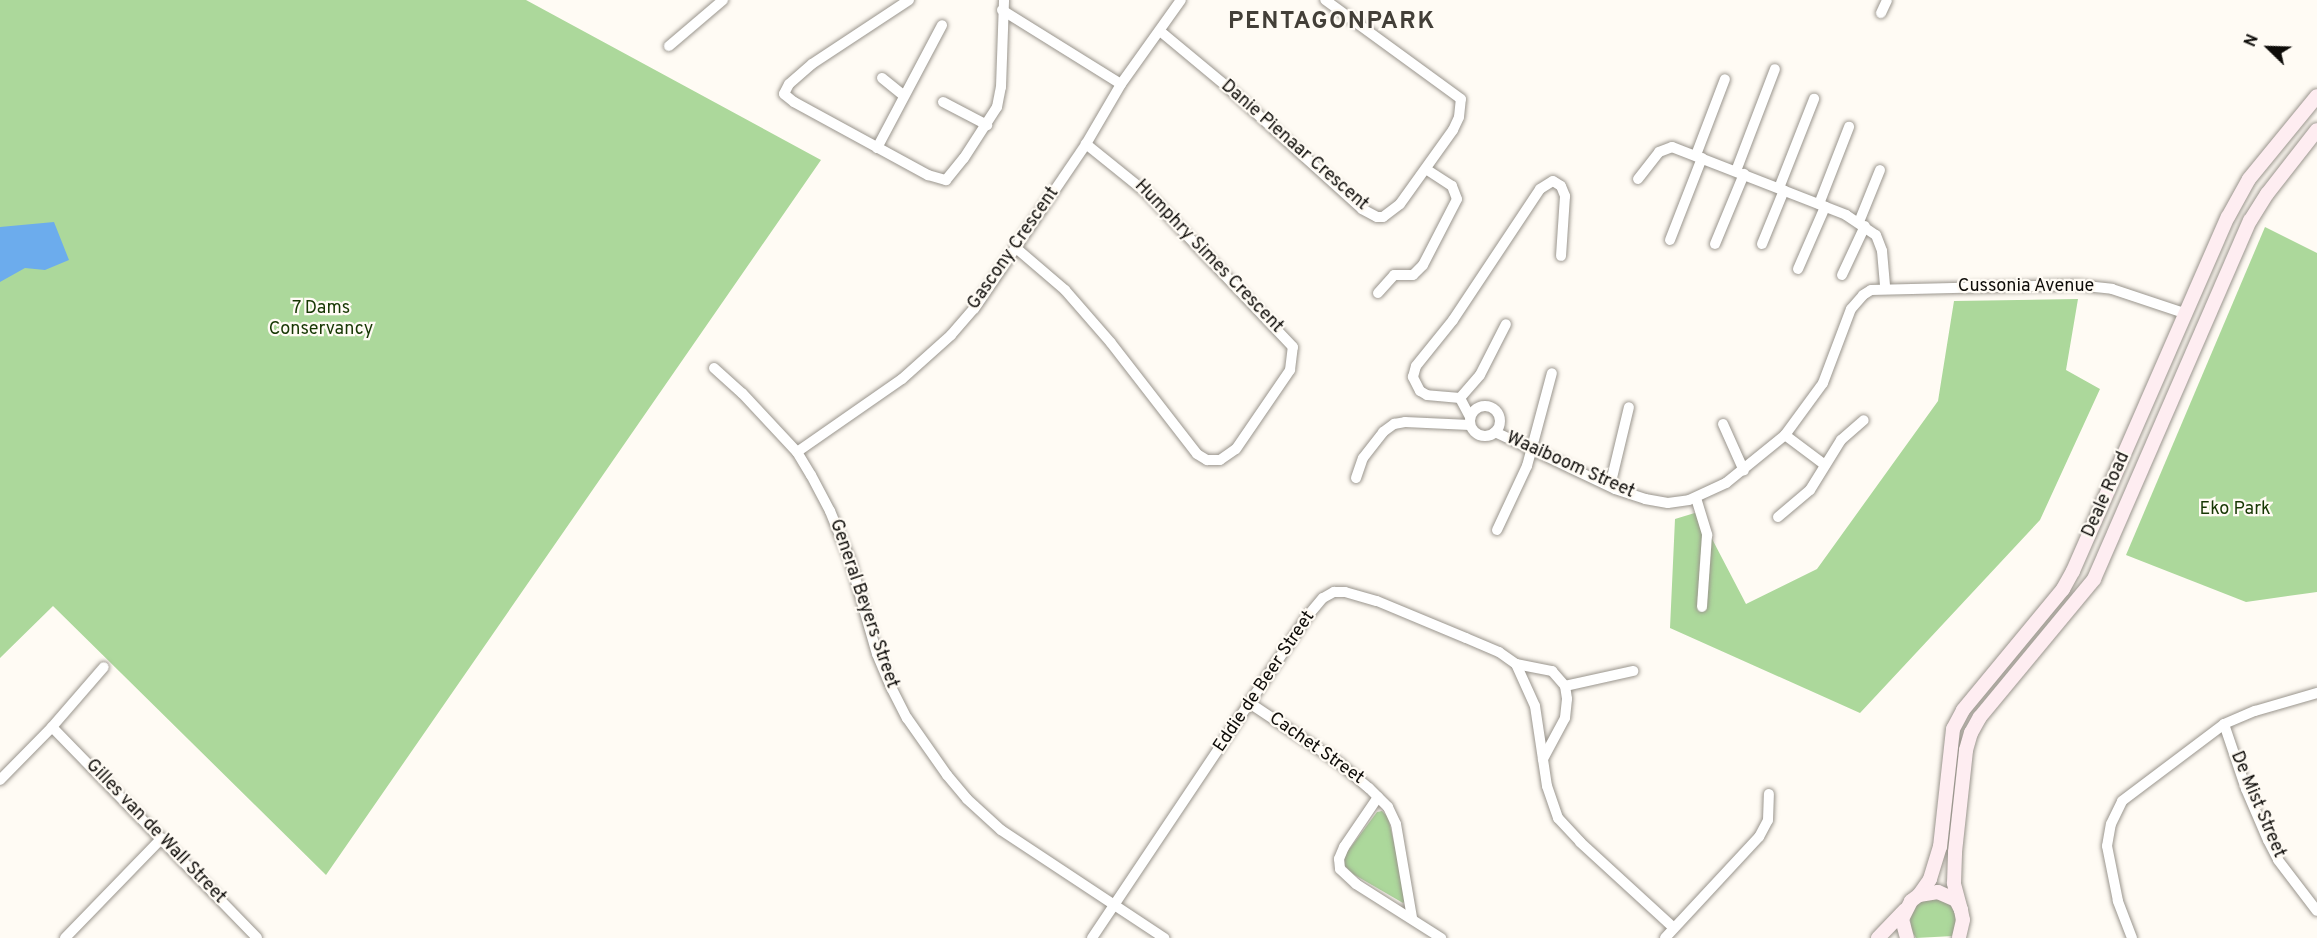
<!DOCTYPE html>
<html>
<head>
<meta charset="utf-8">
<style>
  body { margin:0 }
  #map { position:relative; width:2317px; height:938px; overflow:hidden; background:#fffbf4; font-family:Overpass,sans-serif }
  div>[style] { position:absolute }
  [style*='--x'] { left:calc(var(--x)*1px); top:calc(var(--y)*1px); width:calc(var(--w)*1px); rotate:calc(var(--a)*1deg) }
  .green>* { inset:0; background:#acd89b }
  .water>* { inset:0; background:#6caced }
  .roads { filter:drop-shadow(0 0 2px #9a958d) drop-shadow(0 0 2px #9a958d) }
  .street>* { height:10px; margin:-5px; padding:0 5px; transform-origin:5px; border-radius:5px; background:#fff }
  .street>.ring { margin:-5px; padding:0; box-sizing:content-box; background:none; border:10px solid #fff; border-radius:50% }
  .secondary>* { height:14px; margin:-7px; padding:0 7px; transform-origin:7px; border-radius:7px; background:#feedf1 }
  span { translate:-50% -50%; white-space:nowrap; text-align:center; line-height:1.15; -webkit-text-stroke:4.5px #fffbf4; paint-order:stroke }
  .street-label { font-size:18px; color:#0e0c09 }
  .park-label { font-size:18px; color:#163703 }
  .district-label { font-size:24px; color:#433f38; font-weight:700; letter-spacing:1.5px }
  .north { position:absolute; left:2239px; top:18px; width:60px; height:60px; -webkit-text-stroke:4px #fffbf4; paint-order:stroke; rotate:293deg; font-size:16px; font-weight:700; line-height:24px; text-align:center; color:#0e0c09 }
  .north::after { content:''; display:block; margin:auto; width:21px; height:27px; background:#0e0c09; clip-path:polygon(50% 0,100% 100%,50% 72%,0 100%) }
</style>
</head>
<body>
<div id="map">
  <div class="green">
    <i style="clip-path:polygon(0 0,526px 0,821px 160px,326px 875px,53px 606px,0 658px)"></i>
    <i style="clip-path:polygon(2265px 227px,2317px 253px,2317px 592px,2246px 602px,2126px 555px)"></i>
    <i style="clip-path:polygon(2078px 299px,2066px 370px,2100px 389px,2040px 520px,1860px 713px,1670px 628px,1675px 519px,1698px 512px,1746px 604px,1817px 569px,1938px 401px,1954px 301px)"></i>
    <i style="clip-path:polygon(1382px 811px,1388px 817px,1407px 899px,1403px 903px,1353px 874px,1344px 865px,1345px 855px,1377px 812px)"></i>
    <i style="clip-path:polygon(1935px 896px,1953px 903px,1958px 920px,1953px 936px,1916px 938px,1911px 930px,1910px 915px,1919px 901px)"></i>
  </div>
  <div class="water">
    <i style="clip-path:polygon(54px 222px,69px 260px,45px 270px,25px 268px,0 282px,0 227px)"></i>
  </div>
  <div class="roads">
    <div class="street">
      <i style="--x:909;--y:0;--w:116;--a:146.6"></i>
      <i style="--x:812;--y:64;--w:30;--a:139"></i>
      <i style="--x:789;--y:84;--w:11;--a:117"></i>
      <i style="--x:784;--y:94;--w:13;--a:39"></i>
      <i style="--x:794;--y:102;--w:153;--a:28.6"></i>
      <i style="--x:928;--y:175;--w:19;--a:16"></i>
      <i style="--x:946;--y:180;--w:28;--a:-51"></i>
      <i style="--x:964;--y:158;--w:61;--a:-57.1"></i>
      <i style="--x:997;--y:107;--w:20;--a:-79"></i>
      <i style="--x:1001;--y:87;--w:87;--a:-88"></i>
      <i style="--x:1002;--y:10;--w:140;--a:31.9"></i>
      <i style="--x:1881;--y:13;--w:14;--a:-65"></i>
      <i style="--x:1160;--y:31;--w:85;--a:39.7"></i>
      <i style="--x:1225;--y:85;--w:185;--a:42.1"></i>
      <i style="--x:1362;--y:209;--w:17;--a:28"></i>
      <i style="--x:1377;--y:217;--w:6;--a:0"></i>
      <i style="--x:1383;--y:217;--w:21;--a:-37"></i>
      <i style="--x:1400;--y:204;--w:91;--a:-54.4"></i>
      <i style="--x:1453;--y:130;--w:14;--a:-65"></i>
      <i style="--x:1459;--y:117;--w:18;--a:-84"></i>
      <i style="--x:1461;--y:99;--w:168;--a:-143.9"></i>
      <i style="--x:669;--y:46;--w:71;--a:-40.4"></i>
      <i style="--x:882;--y:78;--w:27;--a:39"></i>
      <i style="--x:943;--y:102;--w:50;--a:27.6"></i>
      <i style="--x:877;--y:148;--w:139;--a:-62.1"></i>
      <i style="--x:1696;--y:155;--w:81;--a:-69.1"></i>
      <i style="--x:1736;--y:171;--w:109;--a:-69.1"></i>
      <i style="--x:1638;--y:179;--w:34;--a:-52"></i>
      <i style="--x:1659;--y:152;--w:14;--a:-21"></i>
      <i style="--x:1672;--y:147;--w:187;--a:21.3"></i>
      <i style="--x:1846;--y:215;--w:36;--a:34"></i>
      <i style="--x:1876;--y:235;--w:17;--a:69"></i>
      <i style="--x:1882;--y:251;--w:38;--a:85"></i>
      <i style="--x:1779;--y:188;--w:96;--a:-68.5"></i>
      <i style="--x:1819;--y:204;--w:83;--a:-68.7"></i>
      <i style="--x:1859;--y:222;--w:56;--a:-68"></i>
      <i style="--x:1670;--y:240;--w:88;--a:-68.7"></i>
      <i style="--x:1715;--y:244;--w:76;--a:-67.5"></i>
      <i style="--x:1762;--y:244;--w:58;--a:-67.8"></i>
      <i style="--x:1016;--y:248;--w:65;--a:40.6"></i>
      <i style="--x:1065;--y:290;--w:70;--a:49"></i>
      <i style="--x:1111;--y:343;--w:140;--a:52.2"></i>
      <i style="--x:1197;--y:454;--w:12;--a:31"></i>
      <i style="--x:1207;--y:460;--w:13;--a:0"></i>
      <i style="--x:1220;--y:460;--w:19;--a:-35"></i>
      <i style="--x:1236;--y:449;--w:96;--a:-55.6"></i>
      <i style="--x:1290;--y:370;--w:23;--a:-83"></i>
      <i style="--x:1293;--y:347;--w:211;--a:-133.5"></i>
      <i style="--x:1148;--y:194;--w:80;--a:-141.1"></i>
      <i style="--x:1798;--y:269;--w:68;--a:-66.5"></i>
      <i style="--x:1842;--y:275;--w:54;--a:-64.9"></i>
      <i style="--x:1378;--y:293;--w:24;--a:-48"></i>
      <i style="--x:1394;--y:275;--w:19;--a:0"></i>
      <i style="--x:1413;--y:275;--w:14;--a:-45"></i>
      <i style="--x:1423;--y:265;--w:74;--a:-62.7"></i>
      <i style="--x:1457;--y:199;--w:14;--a:-111"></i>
      <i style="--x:1452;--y:186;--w:31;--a:-147"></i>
      <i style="--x:714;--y:368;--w:38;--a:42"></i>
      <i style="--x:742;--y:393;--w:81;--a:47"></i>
      <i style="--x:797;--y:452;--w:27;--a:59"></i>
      <i style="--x:811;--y:475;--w:41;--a:62.2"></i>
      <i style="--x:830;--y:511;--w:53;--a:67.8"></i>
      <i style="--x:850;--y:560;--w:98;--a:74"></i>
      <i style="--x:877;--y:654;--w:38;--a:67"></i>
      <i style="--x:892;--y:689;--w:33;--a:63"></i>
      <i style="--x:907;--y:718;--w:70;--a:54.9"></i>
      <i style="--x:947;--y:775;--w:31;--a:50"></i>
      <i style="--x:967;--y:799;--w:46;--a:42.4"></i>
      <i style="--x:1001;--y:830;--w:196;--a:33.5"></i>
      <i style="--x:1460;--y:398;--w:33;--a:-175"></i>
      <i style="--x:1427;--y:395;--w:8;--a:-150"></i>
      <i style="--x:1420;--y:391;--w:16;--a:-117"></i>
      <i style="--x:1413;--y:377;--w:11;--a:-75"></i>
      <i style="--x:1416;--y:366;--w:59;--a:-51.2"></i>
      <i style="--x:1453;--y:320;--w:157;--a:-56.4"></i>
      <i style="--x:1540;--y:189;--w:15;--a:-32"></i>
      <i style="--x:1553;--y:181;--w:9;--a:32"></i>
      <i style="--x:1561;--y:186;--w:11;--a:68"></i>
      <i style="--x:1565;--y:196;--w:60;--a:93.8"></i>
      <i class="ring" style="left:1470px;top:406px;width:20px;height:20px"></i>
      <i style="--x:1470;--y:417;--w:21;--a:-118"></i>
      <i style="--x:1460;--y:398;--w:30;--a:-49"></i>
      <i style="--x:1480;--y:375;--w:57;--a:-63"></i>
      <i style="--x:1723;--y:424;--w:51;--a:65.9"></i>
      <i style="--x:1495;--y:432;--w:133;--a:25.4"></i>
      <i style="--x:1615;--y:489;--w:32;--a:18"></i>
      <i style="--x:1645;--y:499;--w:23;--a:10"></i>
      <i style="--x:1668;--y:503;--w:21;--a:-8"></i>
      <i style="--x:1689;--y:500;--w:41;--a:-24.7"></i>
      <i style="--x:1726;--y:483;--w:76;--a:-39.1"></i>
      <i style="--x:1785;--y:435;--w:64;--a:-53.8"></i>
      <i style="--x:1823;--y:383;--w:79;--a:-69.3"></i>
      <i style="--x:1851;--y:309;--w:18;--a:-49"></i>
      <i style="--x:1863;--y:295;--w:9;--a:-32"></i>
      <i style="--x:1871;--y:290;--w:205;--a:-1.4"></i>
      <i style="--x:2076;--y:285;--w:36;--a:6"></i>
      <i style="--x:2112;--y:289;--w:79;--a:18.4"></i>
      <i style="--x:1785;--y:435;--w:50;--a:36.9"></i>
      <i style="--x:797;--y:452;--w:128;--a:-34.8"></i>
      <i style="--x:902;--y:379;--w:66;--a:-41.9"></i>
      <i style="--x:951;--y:335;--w:35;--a:-49"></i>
      <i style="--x:974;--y:309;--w:199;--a:-55.8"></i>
      <i style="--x:1086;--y:144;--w:69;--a:-59.7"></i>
      <i style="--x:1121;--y:84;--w:103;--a:-54.5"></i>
      <i style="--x:1356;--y:478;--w:21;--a:-71"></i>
      <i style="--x:1363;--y:458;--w:33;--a:-52"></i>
      <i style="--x:1383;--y:432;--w:14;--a:-36"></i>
      <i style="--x:1394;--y:424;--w:11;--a:-10"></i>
      <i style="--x:1405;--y:422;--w:65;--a:2.6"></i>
      <i style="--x:1610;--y:486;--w:81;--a:-76.5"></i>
      <i style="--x:1696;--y:498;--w:39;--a:73"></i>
      <i style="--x:1707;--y:535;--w:72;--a:94"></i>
      <i style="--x:1778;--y:517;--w:42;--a:-40.2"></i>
      <i style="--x:1810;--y:490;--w:59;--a:-58.2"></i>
      <i style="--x:1841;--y:440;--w:30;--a:-41"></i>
      <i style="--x:1497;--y:530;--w:71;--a:-64.9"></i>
      <i style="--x:1527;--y:466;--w:96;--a:-75"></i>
      <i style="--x:1516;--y:664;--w:37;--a:11"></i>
      <i style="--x:1552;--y:671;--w:20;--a:49"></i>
      <i style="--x:1565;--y:686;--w:13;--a:81"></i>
      <i style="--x:1567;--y:699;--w:19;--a:96"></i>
      <i style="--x:1565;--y:718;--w:47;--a:118.2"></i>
      <i style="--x:1565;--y:686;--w:70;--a:-12.4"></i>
      <i style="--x:1251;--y:704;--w:106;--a:33.8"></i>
      <i style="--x:1339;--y:763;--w:39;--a:40"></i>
      <i style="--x:1369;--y:788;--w:27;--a:45"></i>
      <i style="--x:1388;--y:807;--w:19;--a:65"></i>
      <i style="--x:1396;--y:824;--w:95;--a:80.3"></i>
      <i style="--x:2224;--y:724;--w:69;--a:71.3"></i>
      <i style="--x:2246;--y:789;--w:56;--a:66.7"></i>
      <i style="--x:2268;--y:840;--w:22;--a:63"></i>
      <i style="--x:2278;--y:860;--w:64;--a:52.6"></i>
      <i style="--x:52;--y:727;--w:294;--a:45.8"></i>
      <i style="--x:0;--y:780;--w:74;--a:-45.5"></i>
      <i style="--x:52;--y:727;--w:79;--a:-49.1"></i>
      <i style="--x:1378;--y:797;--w:60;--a:124.2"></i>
      <i style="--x:1344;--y:847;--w:13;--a:113"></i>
      <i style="--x:1339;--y:859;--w:10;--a:84"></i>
      <i style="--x:1340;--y:869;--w:22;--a:43"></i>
      <i style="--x:1356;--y:884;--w:101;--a:32.4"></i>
      <i style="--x:65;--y:938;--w:139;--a:-45.9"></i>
      <i style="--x:1092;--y:938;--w:385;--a:-56.2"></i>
      <i style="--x:1306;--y:618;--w:26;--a:-50"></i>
      <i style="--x:1323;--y:598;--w:13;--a:-29"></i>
      <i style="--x:1334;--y:592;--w:11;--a:0"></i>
      <i style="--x:1345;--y:592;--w:33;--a:16"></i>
      <i style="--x:1377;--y:601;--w:96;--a:22.6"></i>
      <i style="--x:1466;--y:638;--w:36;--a:23"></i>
      <i style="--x:1499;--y:652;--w:21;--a:35"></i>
      <i style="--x:1516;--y:664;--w:46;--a:65.7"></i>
      <i style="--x:1535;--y:706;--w:81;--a:81.5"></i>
      <i style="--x:1547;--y:786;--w:34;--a:71"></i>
      <i style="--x:1558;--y:818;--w:33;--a:47"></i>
      <i style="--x:1580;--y:842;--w:127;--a:42.5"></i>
      <i style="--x:1665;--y:938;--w:138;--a:-47.1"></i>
      <i style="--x:1759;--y:837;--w:19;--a:-62"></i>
      <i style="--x:1768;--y:820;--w:26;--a:-88"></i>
      <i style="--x:2132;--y:938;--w:40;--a:-111"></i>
      <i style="--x:2118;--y:901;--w:56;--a:-101.3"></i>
      <i style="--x:2107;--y:846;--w:22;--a:-80"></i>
      <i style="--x:2111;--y:824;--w:25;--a:-64"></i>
      <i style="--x:2122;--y:801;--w:128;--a:-37"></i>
      <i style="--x:2224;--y:724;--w:34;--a:-23"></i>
      <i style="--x:2255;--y:711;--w:65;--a:-16.2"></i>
    </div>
    <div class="secondary">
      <i style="--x:1919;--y:895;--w:19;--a:-55"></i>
      <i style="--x:1930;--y:879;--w:34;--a:-73"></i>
      <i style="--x:1940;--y:847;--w:119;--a:-83.7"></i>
      <i style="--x:1953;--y:729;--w:21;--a:-62"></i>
      <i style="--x:1963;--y:710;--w:157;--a:-50.4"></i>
      <i style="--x:2063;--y:589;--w:21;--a:-61"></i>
      <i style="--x:2073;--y:571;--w:386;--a:-66.4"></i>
      <i style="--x:2228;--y:217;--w:43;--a:-61.1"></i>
      <i style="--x:2249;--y:179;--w:107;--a:-50.7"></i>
      <i style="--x:1961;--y:910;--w:28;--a:-105"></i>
      <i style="--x:1954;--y:883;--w:31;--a:-88"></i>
      <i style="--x:1955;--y:852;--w:103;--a:-83.8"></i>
      <i style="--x:1966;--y:750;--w:18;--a:-74"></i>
      <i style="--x:1971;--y:733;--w:18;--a:-61"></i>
      <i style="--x:1980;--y:717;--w:179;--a:-50.4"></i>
      <i style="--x:2094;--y:579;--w:391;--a:-66.5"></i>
      <i style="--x:2250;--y:221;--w:32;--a:-58"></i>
      <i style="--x:2267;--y:194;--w:81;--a:-52"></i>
      <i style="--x:1878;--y:938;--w:39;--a:-46"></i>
      <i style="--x:1907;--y:938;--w:20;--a:-105"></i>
      <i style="--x:1902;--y:919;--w:20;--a:-63"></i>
      <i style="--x:1911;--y:901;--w:10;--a:-37"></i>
      <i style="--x:1919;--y:895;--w:19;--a:-9"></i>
      <i style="--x:1938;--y:892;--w:20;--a:24"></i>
      <i style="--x:1956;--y:900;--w:11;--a:63"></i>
      <i style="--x:1961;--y:910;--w:10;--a:79"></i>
      <i style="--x:1963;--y:920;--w:18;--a:103"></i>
    </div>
  </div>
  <div class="street-label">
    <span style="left:1294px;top:146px;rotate:41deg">Danie Pienaar Crescent</span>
    <span style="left:1014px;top:249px;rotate:-55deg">Gascony Crescent</span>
    <span style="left:1208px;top:257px;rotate:46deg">Humphry Simes Crescent</span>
    <span style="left:2026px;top:287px">Cussonia Avenue</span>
    <span style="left:1570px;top:466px;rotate:24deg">Waaiboom Street</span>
    <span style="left:2107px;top:495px;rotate:-66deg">Deale Road</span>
    <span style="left:863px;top:604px;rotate:71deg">General Beyers Street</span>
    <span style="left:1265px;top:682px;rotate:-56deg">Eddie de Beer Street</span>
    <span style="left:1316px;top:749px;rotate:35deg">Cachet Street</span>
    <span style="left:2257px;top:805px;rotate:67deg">De Mist Street</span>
    <span style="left:155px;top:832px;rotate:46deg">Gilles van de Wall Street</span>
  </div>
  <div class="park-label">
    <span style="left:321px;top:320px">7 Dams<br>Conservancy</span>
    <span style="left:2235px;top:510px">Eko Park</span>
  </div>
  <div class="district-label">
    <span style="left:1332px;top:23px">PENTAGONPARK</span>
  </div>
  <div class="north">N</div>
</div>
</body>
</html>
